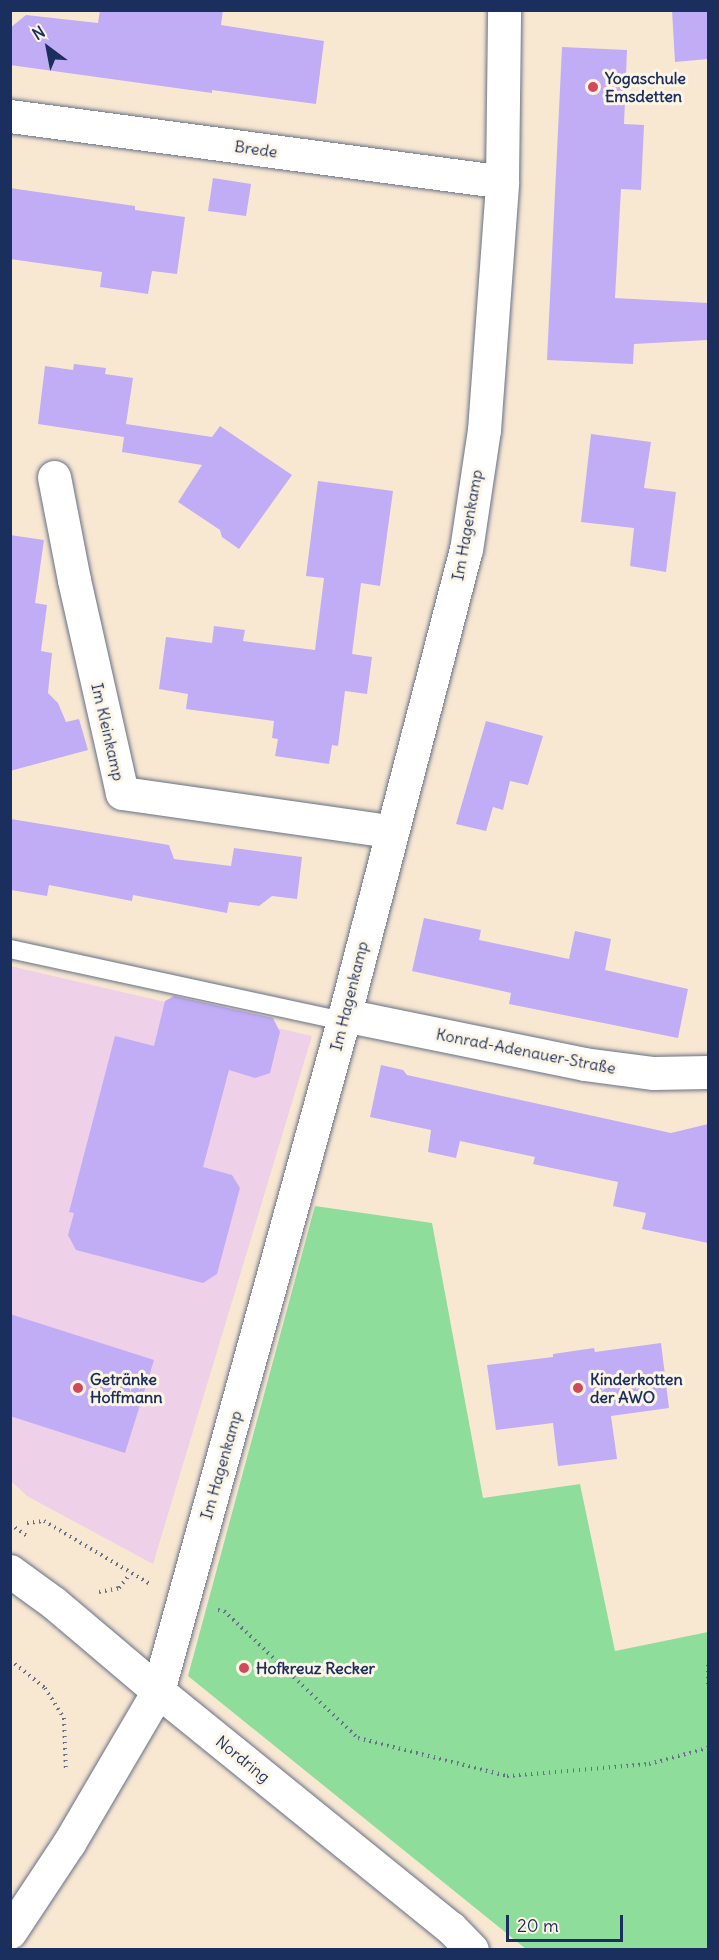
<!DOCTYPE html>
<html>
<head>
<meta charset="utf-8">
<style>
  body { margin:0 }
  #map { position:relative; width:719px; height:1960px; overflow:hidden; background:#f8e8d2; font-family:Delius,sans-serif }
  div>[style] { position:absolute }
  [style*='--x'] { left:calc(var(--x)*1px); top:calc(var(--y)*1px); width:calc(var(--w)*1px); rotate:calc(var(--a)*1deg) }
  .built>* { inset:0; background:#eed0e8 }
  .green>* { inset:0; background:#8fdd9b }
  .building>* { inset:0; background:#c1adf5 }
  .path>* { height:4px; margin-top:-2px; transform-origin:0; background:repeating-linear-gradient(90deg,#687087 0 1.5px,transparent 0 6px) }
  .roads { filter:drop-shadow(0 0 2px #687087) drop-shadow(0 0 2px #687087) }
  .lane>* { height:18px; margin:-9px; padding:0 9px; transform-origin:9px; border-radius:9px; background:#fff }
  .street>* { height:33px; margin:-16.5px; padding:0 16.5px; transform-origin:16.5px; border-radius:16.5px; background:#fff }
  .primary>* { height:33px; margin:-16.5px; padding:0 16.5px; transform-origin:16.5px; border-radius:16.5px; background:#fff }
  .dots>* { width:16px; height:16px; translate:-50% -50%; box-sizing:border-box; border:3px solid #fcf5e5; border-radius:50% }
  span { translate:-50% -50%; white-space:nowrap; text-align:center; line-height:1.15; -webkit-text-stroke:6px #fcf5e5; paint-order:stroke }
  .poi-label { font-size:16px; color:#1b2f5e; font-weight:700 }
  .left { translate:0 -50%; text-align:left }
  .street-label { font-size:16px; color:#1b2f5e }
  .frame { position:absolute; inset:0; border:12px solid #1b2f5e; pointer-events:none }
  .north { position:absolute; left:18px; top:18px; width:60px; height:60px; -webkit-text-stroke:4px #fcf5e5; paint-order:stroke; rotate:328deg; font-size:16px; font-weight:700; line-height:24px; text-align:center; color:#1b2f5e }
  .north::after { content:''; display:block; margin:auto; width:21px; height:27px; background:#1b2f5e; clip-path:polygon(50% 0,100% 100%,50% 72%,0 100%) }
  .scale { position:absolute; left:506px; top:1915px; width:117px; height:27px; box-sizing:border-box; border:3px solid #1b2f5e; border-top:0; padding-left:8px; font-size:18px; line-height:21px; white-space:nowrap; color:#1b2f5e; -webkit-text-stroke:4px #fcf5e5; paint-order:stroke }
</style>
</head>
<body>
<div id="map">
  <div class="built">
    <i style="clip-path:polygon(10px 966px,312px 1036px,153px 1564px,27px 1496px,11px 1481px)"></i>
  </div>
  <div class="green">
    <i style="clip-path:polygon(315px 1206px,432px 1223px,483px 1498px,580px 1484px,615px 1651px,708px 1632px,708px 1949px,526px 1949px,188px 1676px)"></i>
  </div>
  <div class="building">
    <i style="clip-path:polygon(100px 10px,223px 10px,221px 25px,324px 41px,316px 104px,212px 90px,212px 93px,10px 65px,10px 28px,26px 15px,98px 23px)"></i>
    <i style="clip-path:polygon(672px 10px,708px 10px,708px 59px,675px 62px)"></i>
    <i style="clip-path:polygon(562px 47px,627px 50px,624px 124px,644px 125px,641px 190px,621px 189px,615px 298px,708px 303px,708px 340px,634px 344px,633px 364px,547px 360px)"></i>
    <i style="clip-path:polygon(213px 178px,251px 184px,246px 216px,208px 211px)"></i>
    <i style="clip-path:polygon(10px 188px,135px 206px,135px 210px,185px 217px,177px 274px,152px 271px,148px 294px,100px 287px,102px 272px,10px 259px)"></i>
    <i style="clip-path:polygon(74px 364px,106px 368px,105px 374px,133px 378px,126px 424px,212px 437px,220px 426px,292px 475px,239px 549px,222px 537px,220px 530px,178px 502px,202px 465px,122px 452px,124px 437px,38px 424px,45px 366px,73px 370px)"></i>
    <i style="clip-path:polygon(591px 434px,651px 442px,644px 488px,676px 492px,666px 572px,630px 566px,634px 528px,581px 522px)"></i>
    <i style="clip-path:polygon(318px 481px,393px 491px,380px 586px,361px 583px,352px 654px,372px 657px,367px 694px,345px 691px,338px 746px,332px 745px,329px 764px,275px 756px,278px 739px,272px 738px,274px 721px,186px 709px,188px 694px,159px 689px,166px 637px,212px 643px,214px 626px,245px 630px,243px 641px,315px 650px,324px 578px,306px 576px)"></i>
    <i style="clip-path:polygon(10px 535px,44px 540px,35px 603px,47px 605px,41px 651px,52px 653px,48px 693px,58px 703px,66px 722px,79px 719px,88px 750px,10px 771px)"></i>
    <i style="clip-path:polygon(486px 721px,543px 736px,528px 785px,510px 781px,503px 810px,493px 807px,486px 831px,456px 824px)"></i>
    <i style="clip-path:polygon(11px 819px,169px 845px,174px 859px,231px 866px,234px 848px,302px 857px,297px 899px,272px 896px,259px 906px,229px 902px,227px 913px,133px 895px,132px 901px,49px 885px,47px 896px,11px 890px)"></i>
    <i style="clip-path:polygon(424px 918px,481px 930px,479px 940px,569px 959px,575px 931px,611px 939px,605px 970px,688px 989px,678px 1038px,509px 1004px,511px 993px,412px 971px)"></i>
    <i style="clip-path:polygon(174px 996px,273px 1018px,280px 1032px,270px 1073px,255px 1078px,229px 1070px,203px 1167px,232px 1175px,240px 1188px,217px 1274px,203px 1283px,76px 1250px,68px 1235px,74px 1213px,69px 1212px,115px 1036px,154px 1046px,165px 1001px)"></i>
    <i style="clip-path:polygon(381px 1065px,403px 1070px,407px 1075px,671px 1133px,708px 1124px,708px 1243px,642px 1229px,646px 1213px,613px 1206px,618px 1182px,533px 1164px,535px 1157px,460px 1141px,456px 1158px,428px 1152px,431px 1130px,370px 1117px)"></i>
    <i style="clip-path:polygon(10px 1314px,154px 1360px,125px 1453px,10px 1416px)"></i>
    <i style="clip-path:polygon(661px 1343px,669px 1408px,611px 1416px,617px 1459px,558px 1466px,553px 1423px,496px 1430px,487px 1365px,553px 1357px,553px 1354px,594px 1348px,595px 1352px)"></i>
  </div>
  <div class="path">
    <i style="--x:27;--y:1523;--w:17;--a:-7"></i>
    <i style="--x:44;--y:1521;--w:123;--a:30.7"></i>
    <i style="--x:10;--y:1524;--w:21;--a:35"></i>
    <i style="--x:99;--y:1592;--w:20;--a:-11"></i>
    <i style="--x:119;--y:1588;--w:18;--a:-52"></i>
    <i style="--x:218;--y:1610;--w:6;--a:9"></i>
    <i style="--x:224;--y:1611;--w:185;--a:43.5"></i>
    <i style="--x:358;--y:1738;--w:154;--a:14.3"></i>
    <i style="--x:507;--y:1776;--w:143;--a:-4.8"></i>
    <i style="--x:649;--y:1764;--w:61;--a:-15.2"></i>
    <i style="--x:10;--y:1660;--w:45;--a:38.7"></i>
    <i style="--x:45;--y:1688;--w:36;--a:58"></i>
    <i style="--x:64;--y:1718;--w:54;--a:87.9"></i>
    <i style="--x:708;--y:1665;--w:24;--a:90"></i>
  </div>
  <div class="roads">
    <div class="lane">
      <i style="--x:10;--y:949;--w:341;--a:12.2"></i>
    </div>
    <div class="street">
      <i style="--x:10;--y:116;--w:496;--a:7.6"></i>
      <i style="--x:54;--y:477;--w:105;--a:79"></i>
      <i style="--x:74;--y:580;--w:218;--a:77.3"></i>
      <i style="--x:122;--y:793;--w:271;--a:8.1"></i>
      <i style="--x:344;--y:1015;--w:245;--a:11.5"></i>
      <i style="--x:584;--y:1064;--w:70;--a:7.4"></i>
      <i style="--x:653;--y:1073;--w:55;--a:-1"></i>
      <i style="--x:10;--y:1932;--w:107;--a:-56.5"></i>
      <i style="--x:69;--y:1843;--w:176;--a:-59.6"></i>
      <i style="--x:158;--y:1691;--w:695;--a:-74.56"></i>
      <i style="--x:343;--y:1021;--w:487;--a:-75.4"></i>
      <i style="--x:466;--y:550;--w:121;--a:-81.5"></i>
      <i style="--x:484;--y:430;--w:249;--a:-85.8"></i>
      <i style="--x:502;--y:182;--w:172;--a:-89.3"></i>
    </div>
    <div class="primary">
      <i style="--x:10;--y:1571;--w:54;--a:36"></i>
      <i style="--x:54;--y:1603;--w:136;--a:40.2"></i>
      <i style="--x:158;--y:1691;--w:377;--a:39"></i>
      <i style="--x:451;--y:1928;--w:30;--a:46"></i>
    </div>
  </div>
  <div class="dots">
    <i style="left:593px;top:87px;background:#d1495b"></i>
    <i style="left:78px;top:1388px;background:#d1495b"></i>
    <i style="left:578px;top:1388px;background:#d1495b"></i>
    <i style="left:244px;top:1668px;background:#d1495b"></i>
  </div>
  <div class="poi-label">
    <span class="left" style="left:605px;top:87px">Yogaschule<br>Emsdetten</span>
    <span class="left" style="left:90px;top:1388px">Getränke<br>Hoffmann</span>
    <span class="left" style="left:590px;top:1388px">Kinderkotten<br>der AWO</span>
    <span class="left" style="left:256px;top:1668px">Hofkreuz Recker</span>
  </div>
  <div class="street-label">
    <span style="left:256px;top:149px;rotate:8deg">Brede</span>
    <span style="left:467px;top:525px;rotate:-80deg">Im Hagenkamp</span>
    <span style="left:108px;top:732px;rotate:77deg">Im Kleinkamp</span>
    <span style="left:349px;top:996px;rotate:-76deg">Im Hagenkamp</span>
    <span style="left:526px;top:1051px;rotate:11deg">Konrad-Adenauer-Straße</span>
    <span style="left:221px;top:1465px;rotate:-74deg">Im Hagenkamp</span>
    <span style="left:243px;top:1759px;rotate:39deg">Nordring</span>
  </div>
  <div class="frame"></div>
  <div class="north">N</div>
  <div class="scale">20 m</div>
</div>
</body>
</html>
